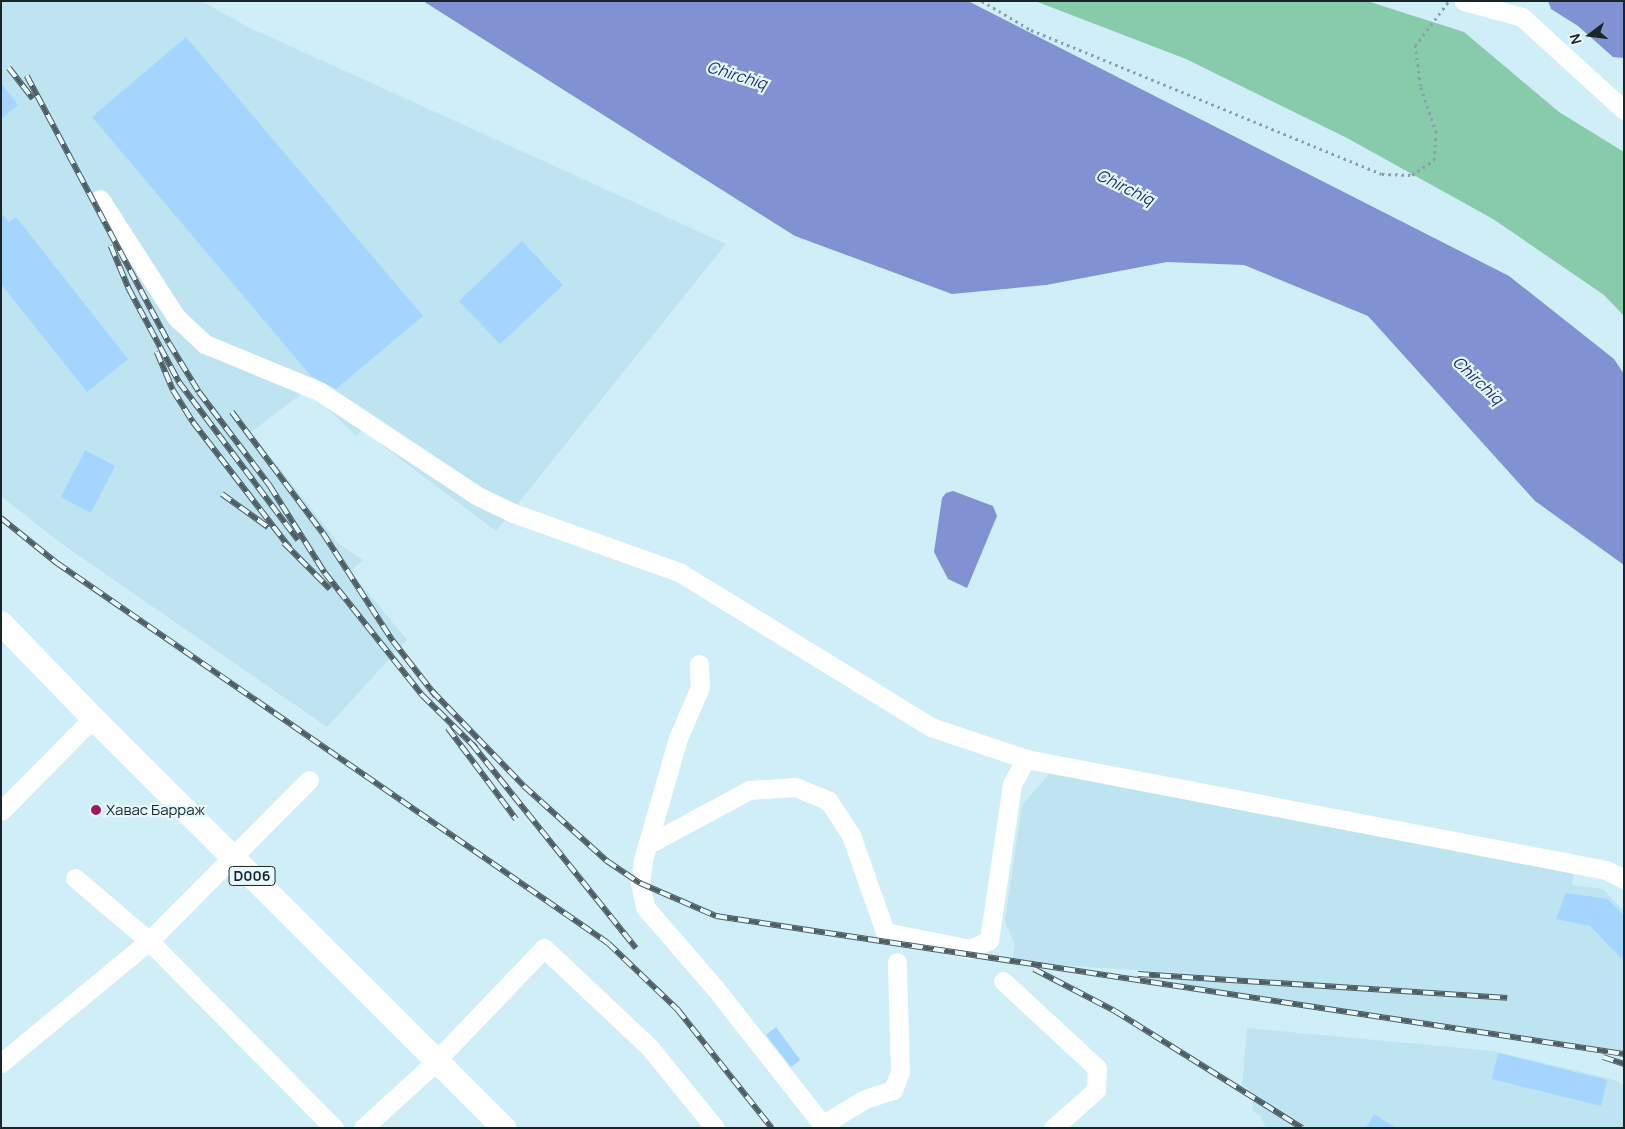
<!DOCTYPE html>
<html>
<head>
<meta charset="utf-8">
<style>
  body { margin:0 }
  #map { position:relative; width:1625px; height:1129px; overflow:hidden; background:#d0eef7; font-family:Manrope,sans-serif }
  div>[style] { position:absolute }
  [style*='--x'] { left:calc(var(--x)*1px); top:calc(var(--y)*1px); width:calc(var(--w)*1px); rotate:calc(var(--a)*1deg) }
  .built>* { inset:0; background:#bde4f0 }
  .green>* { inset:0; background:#87cbab }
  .water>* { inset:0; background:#8092d2 }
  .building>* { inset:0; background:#a3d5ff }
  .path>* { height:2.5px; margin-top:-1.25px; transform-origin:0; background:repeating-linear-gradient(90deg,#89a0a7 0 2.5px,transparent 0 6.5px) }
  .minor>* { height:19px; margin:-9.5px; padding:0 9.5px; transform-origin:9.5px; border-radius:9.5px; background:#fff }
  .major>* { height:24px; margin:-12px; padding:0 12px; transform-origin:12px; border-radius:12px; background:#fff }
  .rail>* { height:5.5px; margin-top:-2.75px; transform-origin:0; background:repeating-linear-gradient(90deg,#e7f9fe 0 11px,#4e5e64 0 22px); box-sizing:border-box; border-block:1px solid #4e5e64 }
  .dots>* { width:14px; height:14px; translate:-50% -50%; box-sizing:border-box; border:2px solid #e7f9fe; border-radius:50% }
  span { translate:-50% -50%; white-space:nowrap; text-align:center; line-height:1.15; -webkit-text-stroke:4.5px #e7f9fe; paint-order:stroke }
  .shield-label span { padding:1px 4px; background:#e7f9fe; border:1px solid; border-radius:4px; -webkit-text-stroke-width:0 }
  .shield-label { font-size:14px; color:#1a2529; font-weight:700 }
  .poi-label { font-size:15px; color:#1a2529 }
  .left { translate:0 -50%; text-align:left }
  .water-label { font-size:16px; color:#202a75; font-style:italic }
  .frame { position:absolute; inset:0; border:2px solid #1a2529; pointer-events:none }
  .north { position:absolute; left:1565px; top:10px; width:50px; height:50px; -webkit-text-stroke:4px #e7f9fe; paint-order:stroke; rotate:255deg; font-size:14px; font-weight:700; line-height:20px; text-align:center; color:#1a2529 }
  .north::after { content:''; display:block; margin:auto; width:18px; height:22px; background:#1a2529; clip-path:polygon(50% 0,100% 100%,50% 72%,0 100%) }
</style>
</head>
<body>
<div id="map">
  <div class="built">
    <i style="clip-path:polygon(1px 1px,201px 1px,248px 27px,726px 244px,496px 531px,362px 430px,356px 436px,308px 389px,251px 432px,339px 544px,363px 560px,350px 571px,407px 640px,327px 727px,62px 544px,1px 496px)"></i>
    <i style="clip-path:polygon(1051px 772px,1574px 872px,1572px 885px,1603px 889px,1624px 911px,1624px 1051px,1180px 986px,1181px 973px,1012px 962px,1015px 945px,1005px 921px,1022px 805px)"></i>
    <i style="clip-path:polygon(1247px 1028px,1493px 1051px,1615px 1080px,1624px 1086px,1624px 1128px,1266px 1128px,1260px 1115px,1252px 1110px,1255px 1095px,1242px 1085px)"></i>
  </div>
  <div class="green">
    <i style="clip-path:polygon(1035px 1px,1367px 1px,1464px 32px,1559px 112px,1624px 152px,1624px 316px,1604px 295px,1493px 219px,1347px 138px,1186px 59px)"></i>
  </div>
  <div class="water">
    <i style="clip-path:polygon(423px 1px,968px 1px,1509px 276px,1614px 359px,1624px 374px,1624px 565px,1535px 501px,1368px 316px,1244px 265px,1167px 262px,1046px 285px,952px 294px,795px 236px)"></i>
    <i style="clip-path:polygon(1548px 1px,1624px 1px,1624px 58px,1613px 57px,1578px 26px,1551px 9px)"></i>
    <i style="clip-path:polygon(953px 491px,993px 506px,997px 516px,967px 588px,948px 579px,934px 552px,942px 498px,946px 493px)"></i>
  </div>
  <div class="building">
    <i style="clip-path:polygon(186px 37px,423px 316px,336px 389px,311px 376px,92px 117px)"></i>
    <i style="clip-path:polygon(1px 83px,18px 105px,1px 119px)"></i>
    <i style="clip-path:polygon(1px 213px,9px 222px,16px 217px,128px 359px,87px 392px,1px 284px)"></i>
    <i style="clip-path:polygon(522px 241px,563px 285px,500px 344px,459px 301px)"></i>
    <i style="clip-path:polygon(85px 450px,115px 466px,91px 513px,61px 497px)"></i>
    <i style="clip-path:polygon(1566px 893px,1608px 899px,1624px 916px,1624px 961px,1590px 926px,1556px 919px)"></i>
    <i style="clip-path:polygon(776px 1027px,800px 1060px,791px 1067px,766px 1035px)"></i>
    <i style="clip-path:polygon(1498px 1053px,1607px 1080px,1601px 1106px,1492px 1079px)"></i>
    <i style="clip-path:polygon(1374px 1114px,1396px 1128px,1366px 1128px)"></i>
  </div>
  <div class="path">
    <i style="--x:982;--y:1;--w:57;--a:30.6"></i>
    <i style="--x:1031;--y:30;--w:379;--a:22.3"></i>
    <i style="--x:1382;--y:174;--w:30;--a:2"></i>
    <i style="--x:1412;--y:175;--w:27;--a:-34"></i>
    <i style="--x:1434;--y:160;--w:27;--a:-86"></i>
    <i style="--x:1436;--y:133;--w:50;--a:-108.8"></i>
    <i style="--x:1420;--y:86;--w:40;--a:-97.1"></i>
    <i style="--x:1415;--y:46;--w:55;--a:-53.1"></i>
  </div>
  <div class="minor">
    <i style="--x:1464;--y:1;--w:60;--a:15.4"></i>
    <i style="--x:1522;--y:17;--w:138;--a:42.4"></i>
    <i style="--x:100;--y:199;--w:140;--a:57.2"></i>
    <i style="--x:176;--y:317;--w:40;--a:43"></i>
    <i style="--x:205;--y:344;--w:123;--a:22.4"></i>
    <i style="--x:319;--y:391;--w:188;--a:33.5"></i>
    <i style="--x:476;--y:495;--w:41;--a:25.9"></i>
    <i style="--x:513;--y:513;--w:176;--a:19.6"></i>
    <i style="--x:679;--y:572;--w:296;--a:31.6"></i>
    <i style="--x:931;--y:727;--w:100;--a:18.6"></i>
    <i style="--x:1026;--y:759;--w:591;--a:10.83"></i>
    <i style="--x:1606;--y:870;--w:20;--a:27"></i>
    <i style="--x:699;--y:664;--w:23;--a:88"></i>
    <i style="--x:700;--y:687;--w:56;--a:113.3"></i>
    <i style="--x:678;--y:738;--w:127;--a:106"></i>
    <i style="--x:643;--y:860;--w:23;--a:97"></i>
    <i style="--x:640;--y:883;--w:25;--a:78"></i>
    <i style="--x:645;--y:907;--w:107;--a:49.2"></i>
    <i style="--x:715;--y:988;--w:178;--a:51.8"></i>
    <i style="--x:1;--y:811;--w:131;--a:-45.3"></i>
    <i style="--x:647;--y:845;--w:116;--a:-28.3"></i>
    <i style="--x:749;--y:790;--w:46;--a:-3.7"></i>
    <i style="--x:795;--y:787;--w:35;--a:22"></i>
    <i style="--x:828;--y:800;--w:42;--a:56.7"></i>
    <i style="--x:851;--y:835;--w:103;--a:70.7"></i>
    <i style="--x:885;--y:932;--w:87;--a:11.3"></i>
    <i style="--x:970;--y:949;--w:21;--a:-25"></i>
    <i style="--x:989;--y:940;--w:158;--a:-81.6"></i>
    <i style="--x:1012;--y:784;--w:29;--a:-61"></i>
    <i style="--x:75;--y:878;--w:97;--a:40.4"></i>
    <i style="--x:149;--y:941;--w:263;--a:45.3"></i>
    <i style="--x:1003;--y:981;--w:128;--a:42.8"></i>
    <i style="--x:1097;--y:1068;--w:22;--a:93"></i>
    <i style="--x:1096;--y:1090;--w:57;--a:138.5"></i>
    <i style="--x:1;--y:1063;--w:192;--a:-39.5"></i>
    <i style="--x:149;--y:941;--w:227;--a:-45.2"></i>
    <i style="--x:822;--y:1125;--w:50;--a:-31.2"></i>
    <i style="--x:865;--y:1099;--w:29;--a:-18"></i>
    <i style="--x:893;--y:1090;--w:19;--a:-69"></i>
    <i style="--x:900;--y:1072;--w:110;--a:-91.6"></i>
    <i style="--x:363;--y:1128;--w:89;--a:-42.3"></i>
    <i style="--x:429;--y:1068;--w:166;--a:-46.2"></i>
    <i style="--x:544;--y:948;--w:146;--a:43.3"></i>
    <i style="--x:650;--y:1048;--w:103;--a:50.9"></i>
  </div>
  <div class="major">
    <i style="--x:1;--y:623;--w:132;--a:45.9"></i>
    <i style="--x:93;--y:718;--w:581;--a:44.93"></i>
  </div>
  <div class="rail">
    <i style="--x:9;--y:68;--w:39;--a:52"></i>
    <i style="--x:27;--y:76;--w:302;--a:62"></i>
    <i style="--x:169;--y:343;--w:57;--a:58.5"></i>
    <i style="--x:199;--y:392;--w:118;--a:52.9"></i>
    <i style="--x:270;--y:486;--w:103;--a:57.7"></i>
    <i style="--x:325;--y:573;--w:156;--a:51.5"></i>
    <i style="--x:422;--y:695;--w:76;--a:44.5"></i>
    <i style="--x:111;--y:246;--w:47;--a:67.3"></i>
    <i style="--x:129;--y:289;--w:106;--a:61.7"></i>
    <i style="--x:179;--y:382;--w:198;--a:53"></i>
    <i style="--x:157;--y:352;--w:41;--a:67.2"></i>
    <i style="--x:173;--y:390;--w:38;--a:58"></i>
    <i style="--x:193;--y:422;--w:159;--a:52.4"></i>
    <i style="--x:232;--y:412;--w:151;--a:53.1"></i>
    <i style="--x:323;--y:533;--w:129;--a:57.1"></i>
    <i style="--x:393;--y:641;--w:70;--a:52"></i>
    <i style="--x:222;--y:494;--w:57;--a:35.7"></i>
    <i style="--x:1;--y:518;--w:72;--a:38.8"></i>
    <i style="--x:57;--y:563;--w:669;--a:34.59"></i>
    <i style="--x:608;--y:943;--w:97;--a:43.7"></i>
    <i style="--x:678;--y:1010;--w:151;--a:51.5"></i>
    <i style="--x:284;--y:543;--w:65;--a:45"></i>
    <i style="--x:432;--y:691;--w:132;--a:45.9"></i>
    <i style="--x:524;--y:786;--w:112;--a:42.1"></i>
    <i style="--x:607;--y:861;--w:40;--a:34"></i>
    <i style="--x:640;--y:883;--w:83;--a:23.5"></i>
    <i style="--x:716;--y:916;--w:918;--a:8.64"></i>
    <i style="--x:448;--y:728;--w:114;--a:53.2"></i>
    <i style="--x:472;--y:744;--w:262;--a:51.2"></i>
    <i style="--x:1034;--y:969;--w:91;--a:27.4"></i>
    <i style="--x:1115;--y:1011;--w:221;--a:32"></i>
    <i style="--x:1138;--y:974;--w:370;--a:3.7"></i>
    <i style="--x:1603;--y:1057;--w:22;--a:18"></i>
  </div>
  <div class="dots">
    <i style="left:96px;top:810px;background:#9f1764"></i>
  </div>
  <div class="shield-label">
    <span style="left:252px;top:876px">D006</span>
  </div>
  <div class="poi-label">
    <span class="left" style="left:106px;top:810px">Хавас Барраж</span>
  </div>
  <div class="water-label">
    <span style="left:737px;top:75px;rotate:17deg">Chirchiq</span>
    <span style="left:1125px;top:187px;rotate:26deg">Chirchiq</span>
    <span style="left:1478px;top:380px;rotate:43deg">Chirchiq</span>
  </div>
  <div class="frame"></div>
  <div class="north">N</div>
</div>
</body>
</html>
